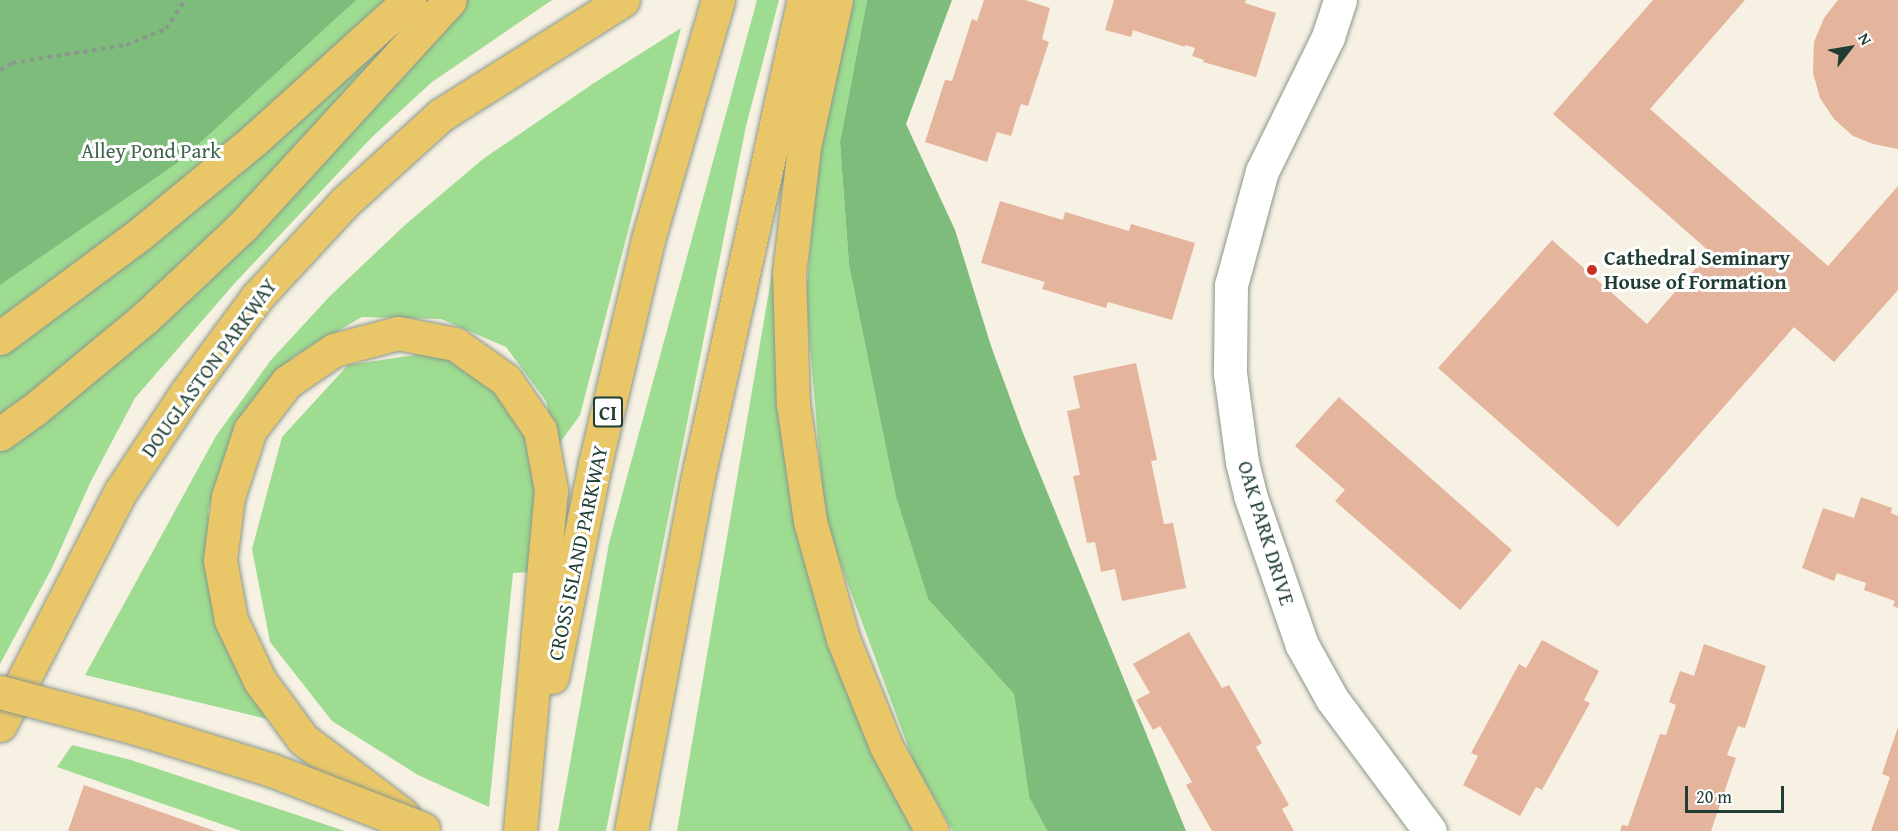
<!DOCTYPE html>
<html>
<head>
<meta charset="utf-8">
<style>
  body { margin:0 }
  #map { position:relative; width:1898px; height:831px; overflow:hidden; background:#f6f1e2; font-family:"Gentium Book Plus",serif }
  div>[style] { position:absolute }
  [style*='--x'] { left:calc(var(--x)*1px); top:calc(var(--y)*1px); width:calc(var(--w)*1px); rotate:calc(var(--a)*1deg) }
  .green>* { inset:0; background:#9edc91 }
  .forest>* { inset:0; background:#7ebc7b }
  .building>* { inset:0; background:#e5b49d }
  .path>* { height:4px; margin-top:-2px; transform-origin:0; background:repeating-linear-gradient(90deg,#8a978b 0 4.5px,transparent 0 9px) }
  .roads { filter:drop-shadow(0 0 2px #8a978b) drop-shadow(0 0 2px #8a978b) }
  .minor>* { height:33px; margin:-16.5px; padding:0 16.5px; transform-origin:16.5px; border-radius:16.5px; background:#fff }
  .major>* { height:33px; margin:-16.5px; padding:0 16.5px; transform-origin:16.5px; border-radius:16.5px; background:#e9c769 }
  .highway>* { height:33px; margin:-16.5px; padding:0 16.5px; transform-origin:16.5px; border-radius:16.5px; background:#e9c769 }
  .bridges { filter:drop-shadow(0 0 2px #8a978b) drop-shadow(0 0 2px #8a978b) }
  .highway-bridge>* { height:33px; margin:-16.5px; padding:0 16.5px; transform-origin:16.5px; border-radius:16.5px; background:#e9c769 }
  .dots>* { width:16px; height:16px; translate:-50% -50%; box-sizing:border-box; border:3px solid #fff; border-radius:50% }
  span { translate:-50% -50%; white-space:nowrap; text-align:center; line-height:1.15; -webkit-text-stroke:6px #fff; paint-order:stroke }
  .shield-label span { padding:2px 4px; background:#fff; border:2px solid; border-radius:4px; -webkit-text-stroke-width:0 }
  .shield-label { font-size:20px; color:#1f3d34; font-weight:700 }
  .park-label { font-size:21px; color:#3f654b }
  .poi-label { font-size:21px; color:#1f3d34; font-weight:700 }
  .left { translate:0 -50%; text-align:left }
  .street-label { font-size:21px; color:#1f3d34 }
  .north { position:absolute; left:1820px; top:18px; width:60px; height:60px; -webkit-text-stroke:4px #fff; paint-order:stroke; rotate:59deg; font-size:16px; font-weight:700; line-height:24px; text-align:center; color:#1f3d34 }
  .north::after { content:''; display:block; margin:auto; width:21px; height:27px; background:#1f3d34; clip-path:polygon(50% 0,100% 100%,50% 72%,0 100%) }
  .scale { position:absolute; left:1685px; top:786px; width:99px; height:27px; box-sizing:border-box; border:3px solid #1f3d34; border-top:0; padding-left:8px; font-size:18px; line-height:21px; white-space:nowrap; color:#1f3d34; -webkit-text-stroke:4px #fff; paint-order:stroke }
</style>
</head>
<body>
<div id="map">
  <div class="green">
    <i style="clip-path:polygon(0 0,552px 0,432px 82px,372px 137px,234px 284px,135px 398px,90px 483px,52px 568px,0 664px)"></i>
    <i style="clip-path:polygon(757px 0,779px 0,746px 126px,606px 831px,558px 831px,609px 543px)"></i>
    <i style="clip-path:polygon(851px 0,867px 0,840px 142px,849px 265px,896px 497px,928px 599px,1014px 694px,1029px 797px,1047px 831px,953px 831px,914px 763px,825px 522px,806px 299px,817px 162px)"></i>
    <i style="clip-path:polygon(681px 28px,580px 415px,557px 447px,546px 401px,506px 347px,441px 319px,362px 317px,293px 357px,236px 428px,208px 510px,219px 616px,267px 719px,85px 675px,216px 436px,271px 360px,330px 296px,405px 225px,483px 159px,594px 83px)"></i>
    <i style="clip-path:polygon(777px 244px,793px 471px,919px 831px,677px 831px)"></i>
    <i style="clip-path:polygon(435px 352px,503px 391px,535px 452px,540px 501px,530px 572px,513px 573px,489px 807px,418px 775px,332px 721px,270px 642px,252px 549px,282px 437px,348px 365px)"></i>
    <i style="clip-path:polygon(72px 745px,131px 760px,345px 831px,241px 831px,57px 767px)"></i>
  </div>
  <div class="forest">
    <i style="clip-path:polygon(0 0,356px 0,180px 161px,0 285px)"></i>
    <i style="clip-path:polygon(867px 0,952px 0,906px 124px,955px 230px,991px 346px,1023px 433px,1186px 831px,1047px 831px,1029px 797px,1014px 694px,928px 599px,896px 497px,849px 265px,840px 142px)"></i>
  </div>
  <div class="building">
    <i style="clip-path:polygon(984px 0,1025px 0,1050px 8px,1042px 39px,1049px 42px,1028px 106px,1021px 104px,1011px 136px,997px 132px,987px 162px,925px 142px,945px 80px,952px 81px,972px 19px,977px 21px)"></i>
    <i style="clip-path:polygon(1114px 0,1246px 0,1245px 3px,1276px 13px,1256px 77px,1203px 62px,1204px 60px,1192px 56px,1195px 48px,1185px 45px,1185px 47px,1133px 30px,1131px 37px,1105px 30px)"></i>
    <i style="clip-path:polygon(1653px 0,1745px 0,1650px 109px,1828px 266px,1898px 186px,1898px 290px,1834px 362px,1794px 327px,1618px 527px,1438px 368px,1552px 240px,1647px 324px,1710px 252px,1553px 114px)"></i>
    <i style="clip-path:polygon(1838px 0,1898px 0,1898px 149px,1873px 144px,1853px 136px,1834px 119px,1820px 98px,1813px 73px,1814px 42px,1824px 18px)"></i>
    <i style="clip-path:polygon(1000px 201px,1063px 220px,1065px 212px,1129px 231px,1131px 224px,1195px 243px,1172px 320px,1108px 302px,1106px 308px,1042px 289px,1045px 282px,981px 263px)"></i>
    <i style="clip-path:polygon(1136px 363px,1157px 460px,1151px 461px,1164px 524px,1173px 523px,1186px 588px,1122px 601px,1115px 569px,1101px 572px,1095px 542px,1087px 543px,1073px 476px,1080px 475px,1067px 411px,1080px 408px,1073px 376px)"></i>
    <i style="clip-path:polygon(1339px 397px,1512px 550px,1460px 610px,1335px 501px,1345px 490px,1295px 446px)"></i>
    <i style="clip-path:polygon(1861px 497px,1892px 508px,1891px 513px,1898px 516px,1898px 608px,1893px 606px,1895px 601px,1864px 590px,1866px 583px,1837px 573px,1834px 581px,1802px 568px,1823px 508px,1854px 518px)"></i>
    <i style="clip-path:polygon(1189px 632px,1222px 688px,1229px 685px,1262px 743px,1256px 747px,1289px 805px,1282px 809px,1294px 831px,1212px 831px,1186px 785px,1192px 782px,1160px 726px,1153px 730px,1136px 700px,1150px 693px,1133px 664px)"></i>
    <i style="clip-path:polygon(1542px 640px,1599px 671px,1584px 700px,1590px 703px,1542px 790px,1536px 787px,1520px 816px,1463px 785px,1478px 756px,1471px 753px,1519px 664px,1526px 668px)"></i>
    <i style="clip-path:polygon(1704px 644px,1766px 666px,1745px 728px,1738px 726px,1727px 755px,1736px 758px,1711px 831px,1620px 831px,1622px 825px,1628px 826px,1660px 734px,1666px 735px,1676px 705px,1669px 702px,1680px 671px,1694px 676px)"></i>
    <i style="clip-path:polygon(1898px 727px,1898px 831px,1871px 831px,1890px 777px,1882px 774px)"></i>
    <i style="clip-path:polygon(84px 785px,215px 831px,68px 831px)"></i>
  </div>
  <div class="path">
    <i style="--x:0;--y:70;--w:14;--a:-30"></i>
    <i style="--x:12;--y:63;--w:115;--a:-9"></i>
    <i style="--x:126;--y:45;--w:43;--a:-21.8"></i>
    <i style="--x:166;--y:29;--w:35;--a:-57"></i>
  </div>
  <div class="roads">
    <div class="minor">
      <i style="--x:1340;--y:0;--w:39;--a:108"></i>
      <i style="--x:1328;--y:37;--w:149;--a:116.2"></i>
      <i style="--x:1262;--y:171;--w:118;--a:105.2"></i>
      <i style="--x:1231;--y:285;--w:88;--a:90.7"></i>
      <i style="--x:1230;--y:373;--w:90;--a:82.3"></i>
      <i style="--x:1242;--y:462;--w:34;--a:76"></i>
      <i style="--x:1250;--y:495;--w:159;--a:70.9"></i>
      <i style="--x:1302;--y:645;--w:62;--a:60.9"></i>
      <i style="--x:1332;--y:699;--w:164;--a:53.4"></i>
    </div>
    <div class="major">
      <i style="--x:0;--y:725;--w:263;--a:-62.7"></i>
      <i style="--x:121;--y:491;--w:118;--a:-56.4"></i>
      <i style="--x:186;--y:393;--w:119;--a:-53.5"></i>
      <i style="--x:257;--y:297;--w:129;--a:-47.2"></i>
      <i style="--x:345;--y:202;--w:130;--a:-42.2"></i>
      <i style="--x:441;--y:115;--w:215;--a:-32.3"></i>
    </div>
    <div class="highway">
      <i style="--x:836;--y:0;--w:150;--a:102.3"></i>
      <i style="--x:804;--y:147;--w:126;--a:96.8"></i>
      <i style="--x:789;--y:272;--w:131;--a:88.3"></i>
      <i style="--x:793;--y:403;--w:119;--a:81.8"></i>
      <i style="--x:810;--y:521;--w:123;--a:74.4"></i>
      <i style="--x:843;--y:639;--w:115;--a:68.1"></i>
      <i style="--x:886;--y:746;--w:97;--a:61.6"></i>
      <i style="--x:0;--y:338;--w:174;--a:-36.6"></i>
      <i style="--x:140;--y:234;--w:148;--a:-39.5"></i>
      <i style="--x:254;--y:140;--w:209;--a:-42.1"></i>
      <i style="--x:0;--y:434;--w:43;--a:-35.5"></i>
      <i style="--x:35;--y:409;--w:143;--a:-39.6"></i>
      <i style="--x:145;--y:318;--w:134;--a:-43.2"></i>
      <i style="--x:243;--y:226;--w:306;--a:-47.5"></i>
      <i style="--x:552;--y:677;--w:217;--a:-78.6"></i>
      <i style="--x:595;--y:464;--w:234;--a:-76.7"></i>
      <i style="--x:649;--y:236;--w:246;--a:-73.7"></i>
      <i style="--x:403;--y:815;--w:126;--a:-142.8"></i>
      <i style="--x:303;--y:739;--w:72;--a:-126.6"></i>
      <i style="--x:260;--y:681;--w:68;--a:-115.4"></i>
      <i style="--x:231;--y:620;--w:61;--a:-100.4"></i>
      <i style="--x:220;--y:560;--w:64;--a:-82.8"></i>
      <i style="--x:228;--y:497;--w:71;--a:-71.8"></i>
      <i style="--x:250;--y:430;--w:61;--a:-52.4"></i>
      <i style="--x:287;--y:382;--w:57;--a:-34.2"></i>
      <i style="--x:334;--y:350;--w:66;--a:-14.9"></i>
      <i style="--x:398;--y:333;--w:58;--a:10.9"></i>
      <i style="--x:455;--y:344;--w:62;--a:35.2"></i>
      <i style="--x:506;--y:380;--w:60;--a:55.8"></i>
      <i style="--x:540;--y:430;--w:61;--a:79.6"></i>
      <i style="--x:551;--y:490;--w:342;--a:95.2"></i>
      <i style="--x:631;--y:831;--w:351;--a:-79.3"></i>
      <i style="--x:696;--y:486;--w:498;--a:-77.5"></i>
    </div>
  </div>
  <div class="bridges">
    <div class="highway-bridge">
      <i style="--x:0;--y:692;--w:141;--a:14.8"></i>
      <i style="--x:136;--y:728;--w:142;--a:17.2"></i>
      <i style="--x:272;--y:770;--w:162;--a:21.3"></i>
    </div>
  </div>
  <div class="dots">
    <i style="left:1592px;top:270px;background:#c8321e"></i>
  </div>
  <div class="shield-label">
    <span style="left:608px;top:412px">CI</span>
  </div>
  <div class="park-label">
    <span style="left:151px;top:151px">Alley Pond Park</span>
  </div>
  <div class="poi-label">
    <span class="left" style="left:1604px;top:270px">Cathedral Seminary<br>House of Formation</span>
  </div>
  <div class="street-label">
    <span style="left:209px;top:368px;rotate:-54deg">DOUGLASTON PARKWAY</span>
    <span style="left:1266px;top:533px;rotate:73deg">OAK PARK DRIVE</span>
    <span style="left:578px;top:553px;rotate:-78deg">CROSS ISLAND PARKWAY</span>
  </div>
  <div class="north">N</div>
  <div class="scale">20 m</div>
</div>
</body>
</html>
